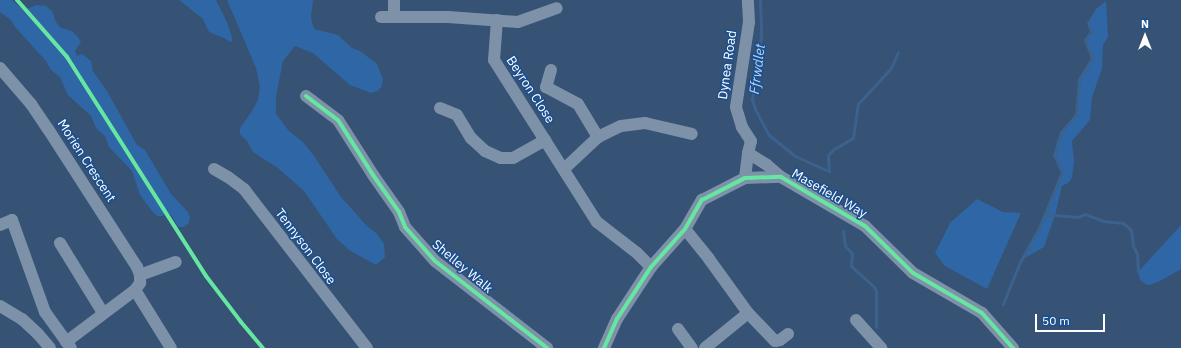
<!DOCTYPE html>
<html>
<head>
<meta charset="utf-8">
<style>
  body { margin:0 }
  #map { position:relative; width:1181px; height:348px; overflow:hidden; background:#365274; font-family:"IBM Plex Sans",sans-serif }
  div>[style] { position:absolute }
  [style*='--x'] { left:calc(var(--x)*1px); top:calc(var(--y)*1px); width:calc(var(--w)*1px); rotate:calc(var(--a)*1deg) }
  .green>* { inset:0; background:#2f66a5 }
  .stream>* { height:3px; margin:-1.5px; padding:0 1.5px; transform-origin:1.5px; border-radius:1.5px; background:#3b618d }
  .minor>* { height:12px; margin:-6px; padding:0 6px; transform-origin:6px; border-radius:6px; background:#7d92a8 }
  .cycleway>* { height:4px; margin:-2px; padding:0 2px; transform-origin:2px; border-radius:2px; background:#66e7a1 }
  span { translate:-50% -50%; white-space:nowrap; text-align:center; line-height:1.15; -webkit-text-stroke:3px #1b4f8f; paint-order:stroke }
  .street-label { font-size:13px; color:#fff }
  .water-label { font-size:14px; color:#b5d3f5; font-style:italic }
  .north { position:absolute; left:1125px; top:16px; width:40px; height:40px; -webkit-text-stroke:3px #1b4f8f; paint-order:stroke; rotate:0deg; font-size:11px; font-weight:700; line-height:16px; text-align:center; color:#fff }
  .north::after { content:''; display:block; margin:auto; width:14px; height:18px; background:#fff; clip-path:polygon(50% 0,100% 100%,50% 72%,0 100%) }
  .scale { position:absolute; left:1035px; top:314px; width:70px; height:18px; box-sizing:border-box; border:2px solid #fff; border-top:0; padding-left:5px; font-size:12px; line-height:14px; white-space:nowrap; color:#fff; -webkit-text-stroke:3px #1b4f8f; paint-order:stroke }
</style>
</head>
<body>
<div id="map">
  <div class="green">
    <i style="clip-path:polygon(0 0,12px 0,20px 7px,27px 9px,36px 5px,46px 6px,52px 11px,56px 22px,61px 28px,72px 31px,77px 36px,81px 42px,75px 51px,77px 56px,82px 54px,91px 61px,93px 71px,107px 91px,137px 145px,145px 150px,171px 194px,188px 212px,190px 218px,188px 224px,184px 227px,178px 227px,171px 215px,167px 213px,162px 216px,157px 216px,152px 211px,140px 195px,132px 171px,109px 147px,105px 136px,96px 128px,91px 116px,68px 95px,60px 77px,51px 70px,46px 61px,15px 27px,11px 20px,0 12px)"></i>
    <i style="clip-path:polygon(179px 0,216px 0,227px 22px,233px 41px,230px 42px,224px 38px,209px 32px,203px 19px)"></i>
    <i style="clip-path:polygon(227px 0,313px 0,311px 17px,314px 29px,338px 35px,352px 48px,360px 51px,377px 64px,383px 79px,382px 86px,378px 91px,371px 93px,350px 85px,313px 53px,295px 46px,283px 61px,276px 96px,276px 114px,289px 131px,303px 142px,314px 156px,341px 197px,367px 226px,377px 234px,384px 244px,385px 257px,376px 265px,349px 250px,337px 239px,304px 191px,278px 168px,253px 152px,247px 141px,240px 134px,240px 128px,252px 111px,258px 100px,260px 87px,256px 68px)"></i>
    <i style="clip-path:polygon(1106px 1px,1108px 37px,1103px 45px,1102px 69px,1092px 97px,1090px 120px,1072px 141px,1074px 162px,1072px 178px,1068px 183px,1062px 186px,1055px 215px,1044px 247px,1023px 259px,1039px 228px,1062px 172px,1054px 155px,1058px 138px,1076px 115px,1079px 79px,1092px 58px,1085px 40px,1091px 32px,1088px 22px,1096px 9px)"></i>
    <i style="clip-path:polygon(977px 199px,1003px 212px,1021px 213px,987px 289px,945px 266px,935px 253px,950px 223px)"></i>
    <i style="clip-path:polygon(1181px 225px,1181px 269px,1160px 281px,1150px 285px,1145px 284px,1140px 280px,1138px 272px)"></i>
  </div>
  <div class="stream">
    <i style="--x:760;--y:0;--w:36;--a:88"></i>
    <i style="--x:761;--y:36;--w:64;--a:98.1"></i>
    <i style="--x:752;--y:99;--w:10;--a:73"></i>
    <i style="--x:755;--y:109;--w:30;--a:62"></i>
    <i style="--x:769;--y:135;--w:33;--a:39"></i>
    <i style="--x:795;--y:156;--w:37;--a:24"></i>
    <i style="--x:829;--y:171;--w:16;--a:-94"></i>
    <i style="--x:828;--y:155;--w:8;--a:-45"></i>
    <i style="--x:834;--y:149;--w:22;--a:-30"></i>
    <i style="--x:853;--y:138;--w:34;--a:-82"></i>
    <i style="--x:858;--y:104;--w:49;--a:-47.5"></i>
    <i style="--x:891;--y:68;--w:17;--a:-66"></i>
    <i style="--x:1044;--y:216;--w:11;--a:-5"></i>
    <i style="--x:1055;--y:215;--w:23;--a:5"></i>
    <i style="--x:1078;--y:217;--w:8;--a:-23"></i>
    <i style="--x:1085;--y:214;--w:19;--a:21"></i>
    <i style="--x:1103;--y:221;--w:20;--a:6"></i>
    <i style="--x:1123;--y:223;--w:11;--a:41"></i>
    <i style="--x:1131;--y:230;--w:16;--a:83"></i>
    <i style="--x:1133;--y:246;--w:9;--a:63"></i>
    <i style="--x:1137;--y:254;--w:18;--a:87"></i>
    <i style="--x:843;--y:231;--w:15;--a:82"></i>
    <i style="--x:845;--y:246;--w:10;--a:45"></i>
    <i style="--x:852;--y:253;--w:13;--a:94"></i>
    <i style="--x:851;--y:266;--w:31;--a:42"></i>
    <i style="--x:874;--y:287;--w:4;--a:63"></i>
    <i style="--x:876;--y:291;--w:36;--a:90"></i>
    <i style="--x:1003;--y:304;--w:45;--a:-68"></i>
    <i style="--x:1020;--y:262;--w:39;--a:-61"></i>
    <i style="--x:1039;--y:228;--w:61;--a:-67.7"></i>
    <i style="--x:1062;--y:172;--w:19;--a:-115"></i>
    <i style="--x:1054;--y:155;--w:24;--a:-73"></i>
    <i style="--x:1061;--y:132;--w:23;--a:-49"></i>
    <i style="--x:1076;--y:115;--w:36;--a:-85"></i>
    <i style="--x:1079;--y:79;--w:25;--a:-58"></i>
    <i style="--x:1092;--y:58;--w:19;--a:-111"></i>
    <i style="--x:1085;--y:40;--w:10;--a:-53"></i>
    <i style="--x:1091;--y:32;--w:10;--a:-107"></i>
  </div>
  <div class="minor">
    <i style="--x:394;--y:0;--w:16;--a:90"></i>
    <i style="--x:381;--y:17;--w:67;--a:0"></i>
    <i style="--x:448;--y:17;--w:70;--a:4.1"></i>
    <i style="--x:518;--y:22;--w:41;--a:-19.7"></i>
    <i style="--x:497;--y:20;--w:40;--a:94.3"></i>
    <i style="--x:494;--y:60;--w:192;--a:57.6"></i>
    <i style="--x:597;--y:222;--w:51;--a:37.8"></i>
    <i style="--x:637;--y:253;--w:20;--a:45"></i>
    <i style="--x:0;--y:68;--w:48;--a:49.3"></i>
    <i style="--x:31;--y:104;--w:30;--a:56"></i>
    <i style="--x:48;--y:129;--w:164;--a:57.2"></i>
    <i style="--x:137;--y:267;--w:9;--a:69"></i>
    <i style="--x:551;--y:70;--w:18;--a:106"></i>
    <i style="--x:546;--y:87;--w:36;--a:28"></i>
    <i style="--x:578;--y:104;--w:39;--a:59"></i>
    <i style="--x:306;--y:96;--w:40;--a:37"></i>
    <i style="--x:338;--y:120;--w:65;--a:57.5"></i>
    <i style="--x:373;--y:175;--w:45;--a:54.9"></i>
    <i style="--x:399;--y:212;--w:16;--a:68"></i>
    <i style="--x:405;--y:227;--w:45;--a:48.6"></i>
    <i style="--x:435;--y:261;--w:142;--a:37.8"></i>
    <i style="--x:440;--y:108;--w:18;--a:22"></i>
    <i style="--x:457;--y:115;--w:27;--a:59"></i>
    <i style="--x:471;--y:138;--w:19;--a:43"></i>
    <i style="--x:485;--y:151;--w:17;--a:24"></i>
    <i style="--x:501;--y:158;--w:12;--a:0"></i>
    <i style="--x:513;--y:158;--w:37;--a:-29"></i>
    <i style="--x:748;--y:153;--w:22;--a:32"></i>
    <i style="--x:767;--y:165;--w:18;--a:41"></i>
    <i style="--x:214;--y:169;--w:16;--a:30"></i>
    <i style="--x:228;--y:177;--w:20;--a:37"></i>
    <i style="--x:244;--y:189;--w:201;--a:52.3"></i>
    <i style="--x:564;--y:169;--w:47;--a:-43.3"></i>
    <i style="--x:598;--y:137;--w:25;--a:-26"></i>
    <i style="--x:621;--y:126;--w:24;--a:-7"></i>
    <i style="--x:645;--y:123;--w:48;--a:13.2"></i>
    <i style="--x:745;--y:178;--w:25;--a:-83"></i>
    <i style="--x:748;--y:153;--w:12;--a:-76"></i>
    <i style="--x:751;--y:141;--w:17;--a:-123"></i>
    <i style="--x:742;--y:127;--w:21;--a:-107"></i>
    <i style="--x:736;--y:107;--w:86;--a:-81.3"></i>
    <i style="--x:749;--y:22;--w:22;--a:-93"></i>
    <i style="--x:0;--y:225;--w:13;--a:-23"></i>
    <i style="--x:12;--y:220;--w:98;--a:70.3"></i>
    <i style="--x:45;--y:312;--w:44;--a:54.2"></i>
    <i style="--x:685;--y:229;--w:38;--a:51"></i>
    <i style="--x:709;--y:259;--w:67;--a:54.2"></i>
    <i style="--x:748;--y:313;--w:39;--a:46"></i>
    <i style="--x:775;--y:341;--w:5;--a:-11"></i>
    <i style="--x:780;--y:340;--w:10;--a:-37"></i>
    <i style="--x:60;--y:243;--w:82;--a:58.4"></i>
    <i style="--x:135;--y:290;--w:68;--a:58.2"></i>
    <i style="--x:0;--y:306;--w:26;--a:31"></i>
    <i style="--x:22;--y:319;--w:22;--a:43"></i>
    <i style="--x:38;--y:334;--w:18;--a:49"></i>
    <i style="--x:856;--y:320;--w:38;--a:48"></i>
    <i style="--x:678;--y:329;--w:24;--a:54"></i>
    <i style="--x:66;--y:342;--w:86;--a:-37"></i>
    <i style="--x:135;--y:290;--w:9;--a:-54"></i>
    <i style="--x:140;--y:283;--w:8;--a:-90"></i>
    <i style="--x:140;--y:275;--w:38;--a:-20"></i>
    <i style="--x:604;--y:348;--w:32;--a:-66"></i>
    <i style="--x:617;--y:319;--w:62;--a:-56.8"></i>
    <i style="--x:651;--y:267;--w:51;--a:-48.2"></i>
    <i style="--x:685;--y:229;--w:34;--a:-60"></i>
    <i style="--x:702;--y:200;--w:48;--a:-27.1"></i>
    <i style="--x:745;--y:178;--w:36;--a:-2"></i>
    <i style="--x:781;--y:177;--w:97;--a:30.3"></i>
    <i style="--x:865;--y:226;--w:67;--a:44.4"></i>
    <i style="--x:913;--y:273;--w:80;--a:30.1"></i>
    <i style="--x:982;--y:313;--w:47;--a:48.5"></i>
    <i style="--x:705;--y:348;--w:55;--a:-39.1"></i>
  </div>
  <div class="cycleway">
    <i style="--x:17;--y:0;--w:76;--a:48.7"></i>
    <i style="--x:67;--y:57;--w:259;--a:57.6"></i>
    <i style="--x:206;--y:276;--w:58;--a:52.7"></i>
    <i style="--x:241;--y:322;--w:34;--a:50"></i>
    <i style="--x:306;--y:96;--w:40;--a:37"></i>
    <i style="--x:338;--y:120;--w:65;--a:57.5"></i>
    <i style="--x:373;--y:175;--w:45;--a:54.9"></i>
    <i style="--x:399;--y:212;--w:16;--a:68"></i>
    <i style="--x:405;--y:227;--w:45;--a:48.6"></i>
    <i style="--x:435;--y:261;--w:142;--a:37.8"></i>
    <i style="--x:604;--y:348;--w:32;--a:-66"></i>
    <i style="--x:617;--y:319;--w:62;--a:-56.8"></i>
    <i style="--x:651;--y:267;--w:51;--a:-48.2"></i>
    <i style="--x:685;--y:229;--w:34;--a:-60"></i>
    <i style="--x:702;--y:200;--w:48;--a:-27.1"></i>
    <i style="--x:745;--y:178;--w:36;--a:-2"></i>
    <i style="--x:781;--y:177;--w:97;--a:30.3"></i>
    <i style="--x:865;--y:226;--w:67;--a:44.4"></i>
    <i style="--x:913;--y:273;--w:80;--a:30.1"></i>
    <i style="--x:982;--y:313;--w:47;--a:48.5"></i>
  </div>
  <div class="street-label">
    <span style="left:728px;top:65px;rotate:-82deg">Dynea Road</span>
    <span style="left:530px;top:90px;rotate:57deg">Beyron Close</span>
    <span style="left:86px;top:161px;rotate:57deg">Morien Crescent</span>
    <span style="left:829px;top:194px;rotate:30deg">Masefield Way</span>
    <span style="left:305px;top:247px;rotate:53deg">Tennyson Close</span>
    <span style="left:462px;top:267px;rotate:40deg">Shelley Walk</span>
  </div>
  <div class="water-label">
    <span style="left:757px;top:69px;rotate:-83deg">Ffrwdlet</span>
  </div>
  <div class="north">N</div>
  <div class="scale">50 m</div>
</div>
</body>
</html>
